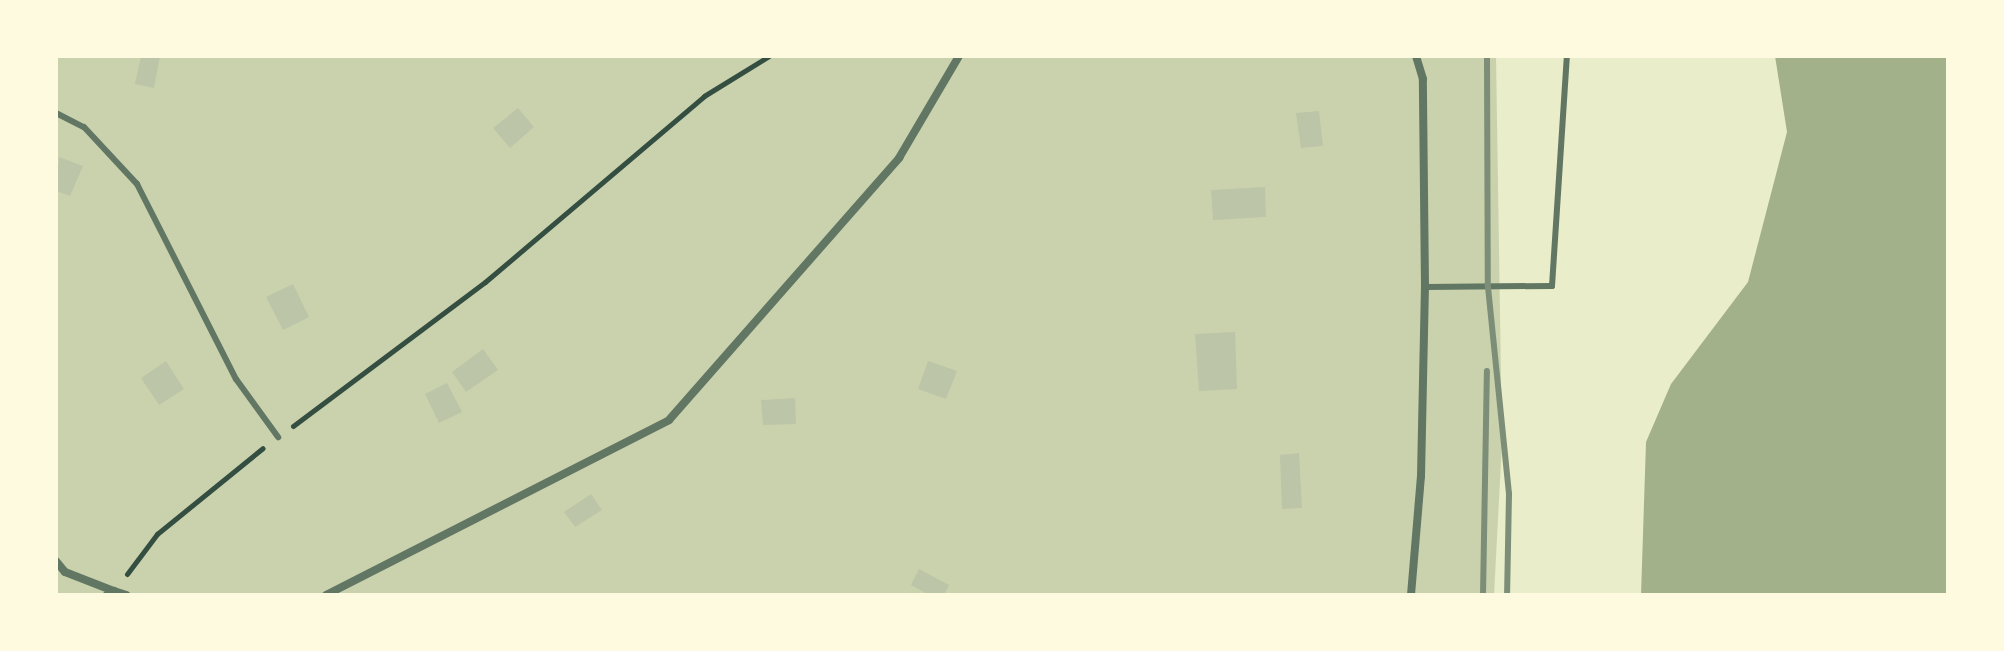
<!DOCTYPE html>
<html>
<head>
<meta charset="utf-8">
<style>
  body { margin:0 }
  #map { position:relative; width:2004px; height:651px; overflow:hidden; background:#e9edc9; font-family:Spectral,serif }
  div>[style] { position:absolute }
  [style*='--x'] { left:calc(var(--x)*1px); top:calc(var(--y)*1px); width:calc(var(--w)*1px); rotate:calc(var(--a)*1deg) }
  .green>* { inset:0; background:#cad2ad }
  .water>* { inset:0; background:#a3b18a }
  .building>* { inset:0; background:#bcc5a7 }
  .path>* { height:5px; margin:-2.5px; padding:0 2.5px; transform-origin:2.5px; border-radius:2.5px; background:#344e41 }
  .service>* { height:6px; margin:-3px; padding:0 3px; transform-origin:3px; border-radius:3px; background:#617663 }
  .minor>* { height:8px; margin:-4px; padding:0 4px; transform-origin:4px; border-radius:4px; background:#617663 }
  .rail>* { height:6px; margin:-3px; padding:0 3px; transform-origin:3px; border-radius:3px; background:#7c8e77 }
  span { translate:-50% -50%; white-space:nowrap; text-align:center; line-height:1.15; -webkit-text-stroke:6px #fefae0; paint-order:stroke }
  .frame { position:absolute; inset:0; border:58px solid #fefae0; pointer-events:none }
</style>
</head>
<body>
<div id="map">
  <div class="green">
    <i style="clip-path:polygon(56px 56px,1496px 56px,1502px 443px,1494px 595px,56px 595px)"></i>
  </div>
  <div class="water">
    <i style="clip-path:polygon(1775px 56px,1948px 56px,1948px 595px,1641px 595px,1646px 442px,1671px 384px,1748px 282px,1787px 132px)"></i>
  </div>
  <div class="building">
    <i style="clip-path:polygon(141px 56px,160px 56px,154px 88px,135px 84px)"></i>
    <i style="clip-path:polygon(518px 108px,534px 127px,510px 148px,493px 128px)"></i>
    <i style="clip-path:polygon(1319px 111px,1323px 146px,1301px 148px,1296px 113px)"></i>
    <i style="clip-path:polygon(59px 157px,83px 166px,70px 196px,56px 191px)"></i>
    <i style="clip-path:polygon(1265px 187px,1266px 217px,1213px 220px,1211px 190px)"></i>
    <i style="clip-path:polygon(293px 284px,309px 317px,283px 330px,266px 297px)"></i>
    <i style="clip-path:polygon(1235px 332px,1237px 389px,1199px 391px,1195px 334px)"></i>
    <i style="clip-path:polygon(483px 349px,498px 370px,466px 392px,452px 372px)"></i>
    <i style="clip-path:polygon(166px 361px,184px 389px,159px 405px,141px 378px)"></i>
    <i style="clip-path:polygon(928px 361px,957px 371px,946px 399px,918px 389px)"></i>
    <i style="clip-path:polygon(447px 383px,462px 412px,439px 423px,425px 394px)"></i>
    <i style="clip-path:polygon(795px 398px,796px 424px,763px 425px,761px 400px)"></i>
    <i style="clip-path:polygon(1299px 453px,1302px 508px,1282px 509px,1280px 455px)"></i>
    <i style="clip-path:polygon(591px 494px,602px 510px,575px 527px,564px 512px)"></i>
    <i style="clip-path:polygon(919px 569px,949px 585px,944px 595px,929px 595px,911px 585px)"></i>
  </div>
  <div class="path">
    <i style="--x:293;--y:426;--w:240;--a:-36.9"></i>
    <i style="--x:485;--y:282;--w:287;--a:-40.3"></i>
    <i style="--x:704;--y:96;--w:76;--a:-31.6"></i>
    <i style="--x:127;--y:574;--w:50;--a:-53.1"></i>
    <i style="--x:157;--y:534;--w:136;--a:-39.1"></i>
  </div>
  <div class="service">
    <i style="--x:56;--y:113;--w:31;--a:27"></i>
    <i style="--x:84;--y:127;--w:78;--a:47.1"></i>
    <i style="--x:137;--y:184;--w:219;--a:63.1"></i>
    <i style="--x:236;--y:379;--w:72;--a:54.1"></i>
    <i style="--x:1425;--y:287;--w:127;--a:-0.5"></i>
    <i style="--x:1552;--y:286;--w:230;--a:-86.3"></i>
  </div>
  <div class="minor">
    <i style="--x:56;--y:561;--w:14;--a:51"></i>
    <i style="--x:65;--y:572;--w:53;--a:21.2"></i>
    <i style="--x:107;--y:595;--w:8;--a:-30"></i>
    <i style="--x:114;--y:591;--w:13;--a:18"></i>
    <i style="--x:326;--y:595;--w:385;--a:-27"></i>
    <i style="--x:669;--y:420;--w:349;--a:-48.7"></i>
    <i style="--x:899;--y:158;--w:118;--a:-59.5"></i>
    <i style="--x:1411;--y:595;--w:119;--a:-85.2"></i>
    <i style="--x:1421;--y:476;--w:189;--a:-88.8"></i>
    <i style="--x:1425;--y:287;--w:208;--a:-90.6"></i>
    <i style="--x:1423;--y:79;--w:24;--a:-107"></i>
  </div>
  <div class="rail">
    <i style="--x:1487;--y:56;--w:231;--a:89.8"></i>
    <i style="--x:1488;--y:287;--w:208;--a:84.2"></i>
    <i style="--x:1509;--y:494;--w:101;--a:91.1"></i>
    <i style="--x:1483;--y:595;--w:224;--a:-89"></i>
  </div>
  <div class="frame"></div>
</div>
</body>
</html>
